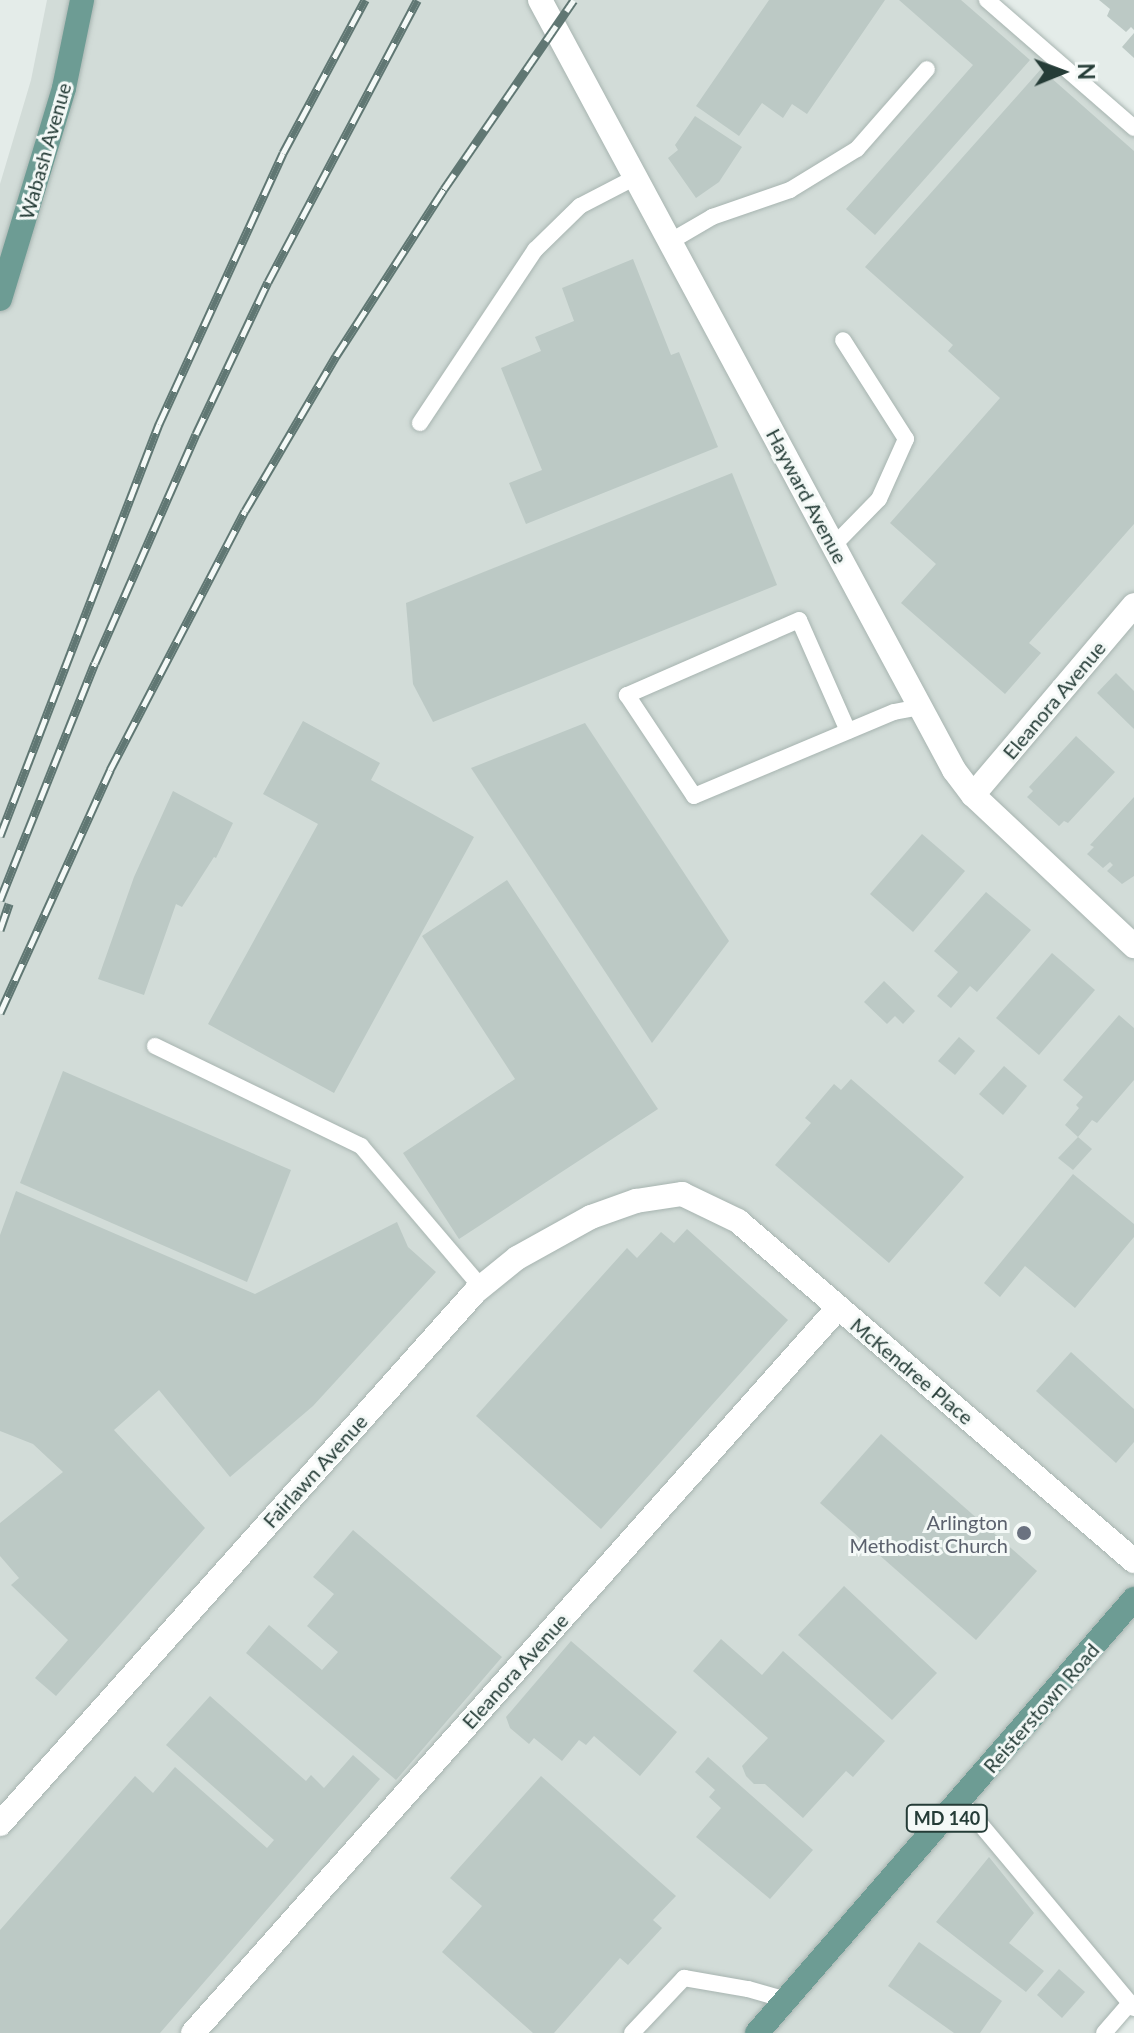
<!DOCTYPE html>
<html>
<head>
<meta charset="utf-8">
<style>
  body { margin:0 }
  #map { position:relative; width:1134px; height:2033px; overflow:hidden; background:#e4ece9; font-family:Lato,sans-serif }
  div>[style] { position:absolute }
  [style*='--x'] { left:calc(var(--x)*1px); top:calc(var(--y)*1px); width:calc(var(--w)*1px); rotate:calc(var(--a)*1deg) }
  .built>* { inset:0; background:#d2dcd8 }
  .building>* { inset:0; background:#bcc9c5 }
  .roads { filter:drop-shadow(0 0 2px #a7b4b0) drop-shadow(0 0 2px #a7b4b0) }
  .lane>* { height:16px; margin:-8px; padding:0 8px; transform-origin:8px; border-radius:8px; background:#fff }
  .street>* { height:24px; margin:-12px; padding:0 12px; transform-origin:12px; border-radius:12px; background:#fff }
  .primary>* { height:24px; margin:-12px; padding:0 12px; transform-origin:12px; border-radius:12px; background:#6d9c94 }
  .rail>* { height:9px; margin-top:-4.5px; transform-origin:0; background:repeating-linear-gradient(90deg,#f4f9f7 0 18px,#607773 0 36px); box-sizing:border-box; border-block:2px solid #607773 }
  .dots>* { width:22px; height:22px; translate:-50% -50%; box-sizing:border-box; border:4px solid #f4f9f7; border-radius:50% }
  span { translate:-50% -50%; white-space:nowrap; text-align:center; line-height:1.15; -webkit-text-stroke:6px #f4f9f7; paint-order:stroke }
  .shield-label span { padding:2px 6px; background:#f4f9f7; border:2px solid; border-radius:6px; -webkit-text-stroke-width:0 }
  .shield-label { font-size:18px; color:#253c37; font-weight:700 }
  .street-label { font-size:20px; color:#253c37 }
  .worship-label { font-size:20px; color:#5b616d }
  .right { translate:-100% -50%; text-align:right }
  .north { position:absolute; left:1022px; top:32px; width:80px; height:80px; -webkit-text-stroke:6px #f4f9f7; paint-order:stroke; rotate:89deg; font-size:22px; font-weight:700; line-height:32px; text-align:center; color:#253c37 }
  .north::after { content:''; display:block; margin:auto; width:28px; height:36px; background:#253c37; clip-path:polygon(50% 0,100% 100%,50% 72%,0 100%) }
</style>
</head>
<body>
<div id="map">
  <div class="built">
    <i style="clip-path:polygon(47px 0,980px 0,1134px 134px,1134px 2006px,1103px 2033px,0 2033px,0 184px,31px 80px)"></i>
  </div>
  <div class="building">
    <i style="clip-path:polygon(769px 0,885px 0,807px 114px,792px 104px,783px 118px,762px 103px,739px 136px,696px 106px)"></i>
    <i style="clip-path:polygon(899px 0,961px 0,1030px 60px,875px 235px,846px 209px,973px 65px)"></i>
    <i style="clip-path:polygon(1099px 0,1134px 0,1134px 30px,1131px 27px,1126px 32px,1107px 16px,1110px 9px)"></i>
    <i style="clip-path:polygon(1134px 33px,1134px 58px,1122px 47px)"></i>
    <i style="clip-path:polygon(1041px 69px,1134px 151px,1134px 524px,1029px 643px,1041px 653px,1005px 694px,901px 603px,936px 564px,890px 523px,1000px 398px,948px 351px,953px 345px,865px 267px)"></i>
    <i style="clip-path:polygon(695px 116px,742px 147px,719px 182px,696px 198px,668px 158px,678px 150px,675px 145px)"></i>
    <i style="clip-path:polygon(633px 259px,671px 355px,679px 352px,718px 447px,526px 524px,509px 483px,542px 470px,501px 368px,541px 351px,535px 337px,574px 321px,562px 288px)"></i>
    <i style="clip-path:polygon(732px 473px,777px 585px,433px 722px,413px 684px,406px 603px)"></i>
    <i style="clip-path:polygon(1116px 673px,1134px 691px,1134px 729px,1097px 693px)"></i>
    <i style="clip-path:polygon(303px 721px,380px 763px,371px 780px,474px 837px,334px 1093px,208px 1024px,318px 824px,263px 794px)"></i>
    <i style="clip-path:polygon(585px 723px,729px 941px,652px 1043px,471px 768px)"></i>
    <i style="clip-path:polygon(1076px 736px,1115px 772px,1068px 823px,1064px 821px,1059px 826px,1027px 797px,1033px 791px,1029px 787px)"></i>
    <i style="clip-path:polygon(173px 791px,233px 823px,216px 858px,214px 857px,182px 907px,176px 904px,144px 995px,98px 979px,134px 877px)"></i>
    <i style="clip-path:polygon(1134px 797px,1134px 876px,1122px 884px,1107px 871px,1113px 865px,1110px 862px,1103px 868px,1087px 854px,1094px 847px,1090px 845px)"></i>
    <i style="clip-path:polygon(922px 834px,965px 871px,913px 932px,870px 894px)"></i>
    <i style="clip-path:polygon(507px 880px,658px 1109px,459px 1239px,403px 1153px,515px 1079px,422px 936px)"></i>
    <i style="clip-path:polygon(986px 892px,1031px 930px,977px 992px,970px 986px,951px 1008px,937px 996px,958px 972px,934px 951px)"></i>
    <i style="clip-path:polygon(1052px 953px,1095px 990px,1039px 1055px,996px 1018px)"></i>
    <i style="clip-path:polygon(884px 981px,915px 1011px,903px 1024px,895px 1016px,887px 1024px,864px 1002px)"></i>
    <i style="clip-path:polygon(1119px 1015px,1134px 1028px,1134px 1080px,1097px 1123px,1092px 1120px,1078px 1137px,1065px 1125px,1079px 1108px,1076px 1105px,1083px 1097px,1063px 1080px)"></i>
    <i style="clip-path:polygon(959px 1037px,975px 1051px,955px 1075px,938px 1061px)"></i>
    <i style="clip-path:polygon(1004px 1066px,1027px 1086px,1003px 1115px,979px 1094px)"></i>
    <i style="clip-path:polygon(63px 1071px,291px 1170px,247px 1282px,20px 1183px)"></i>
    <i style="clip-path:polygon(851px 1079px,964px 1177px,889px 1263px,775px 1165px,811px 1123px,805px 1118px,834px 1084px,841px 1090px)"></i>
    <i style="clip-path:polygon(1078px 1137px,1092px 1149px,1073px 1170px,1058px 1158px)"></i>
    <i style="clip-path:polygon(1073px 1174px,1134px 1224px,1134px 1237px,1075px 1308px,1025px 1266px,1000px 1297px,984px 1283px)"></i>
    <i style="clip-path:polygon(16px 1191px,255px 1294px,397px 1222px,408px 1247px,436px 1272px,313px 1406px,230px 1477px,159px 1390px,114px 1430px,205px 1528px,56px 1696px,35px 1678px,68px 1640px,11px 1585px,19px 1578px,0 1556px,0 1523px,63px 1472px,33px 1444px,0 1431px,0 1235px)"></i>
    <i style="clip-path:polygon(687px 1229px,788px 1320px,601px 1529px,476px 1416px,627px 1248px,637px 1258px,661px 1232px,674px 1243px)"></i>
    <i style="clip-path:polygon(1071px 1352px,1134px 1409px,1134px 1442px,1116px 1463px,1036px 1391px)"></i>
    <i style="clip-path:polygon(881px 1434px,1037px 1571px,976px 1640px,820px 1503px)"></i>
    <i style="clip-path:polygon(353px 1530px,502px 1657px,396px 1780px,246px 1653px,269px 1625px,322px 1670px,338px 1652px,307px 1626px,334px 1594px,313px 1577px)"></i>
    <i style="clip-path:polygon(844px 1586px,937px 1673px,892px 1720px,798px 1635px)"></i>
    <i style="clip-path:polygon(721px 1639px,762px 1675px,783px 1651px,885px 1741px,853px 1777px,846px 1771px,803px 1818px,765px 1784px,754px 1784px,746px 1776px,742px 1766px,768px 1738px,693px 1671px)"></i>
    <i style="clip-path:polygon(571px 1641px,677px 1732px,640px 1776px,594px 1736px,586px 1745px,579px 1740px,562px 1761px,534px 1738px,529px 1744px,510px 1728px,506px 1717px)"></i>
    <i style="clip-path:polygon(210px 1696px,306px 1781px,311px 1775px,324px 1788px,353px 1755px,380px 1779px,160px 2033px,0 2033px,0 1930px,135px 1776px,153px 1793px,175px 1767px,267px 1848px,274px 1840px,166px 1745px)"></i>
    <i style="clip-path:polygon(708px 1757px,813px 1850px,770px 1899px,696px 1837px,721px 1808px,709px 1797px,715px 1790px,695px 1772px)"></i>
    <i style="clip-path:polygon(541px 1776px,676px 1896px,653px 1920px,662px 1928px,628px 1965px,620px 1958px,554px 2033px,533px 2033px,442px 1952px,482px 1906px,450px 1878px)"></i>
    <i style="clip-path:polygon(989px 1857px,1034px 1913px,1009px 1943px,1044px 1971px,1026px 1992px,936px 1922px)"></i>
    <i style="clip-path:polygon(919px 1942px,1002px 2001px,980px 2033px,954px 2033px,888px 1986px)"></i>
    <i style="clip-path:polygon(1059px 1969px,1085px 1992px,1062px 2018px,1037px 1995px)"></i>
  </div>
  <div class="roads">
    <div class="lane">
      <i style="--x:987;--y:0;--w:195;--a:41"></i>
      <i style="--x:671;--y:241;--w:48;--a:-30.3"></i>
      <i style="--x:712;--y:217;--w:83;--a:-19.1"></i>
      <i style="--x:790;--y:190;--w:79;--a:-31.5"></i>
      <i style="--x:857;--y:149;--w:106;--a:-48.8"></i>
      <i style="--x:420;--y:423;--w:208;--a:-56.4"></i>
      <i style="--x:535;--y:250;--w:63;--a:-44.4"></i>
      <i style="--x:580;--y:206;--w:63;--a:-27.4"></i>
      <i style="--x:834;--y:545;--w:64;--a:-45.6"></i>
      <i style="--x:879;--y:499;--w:66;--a:-65.8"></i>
      <i style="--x:906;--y:439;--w:117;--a:-122.5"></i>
      <i style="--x:848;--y:731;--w:121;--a:-113.8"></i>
      <i style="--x:799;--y:620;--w:188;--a:156.4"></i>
      <i style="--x:627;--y:695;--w:121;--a:56.4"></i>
      <i style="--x:694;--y:796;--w:217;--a:-22.8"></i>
      <i style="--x:894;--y:712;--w:26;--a:-11"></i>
      <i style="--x:155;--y:1046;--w:229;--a:25.9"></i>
      <i style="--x:361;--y:1146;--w:185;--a:49.6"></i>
      <i style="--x:961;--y:1801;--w:270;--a:50.1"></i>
      <i style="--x:632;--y:2033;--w:76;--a:-46.6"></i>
      <i style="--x:684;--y:1978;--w:65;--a:9.8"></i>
      <i style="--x:748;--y:1989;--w:40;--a:16"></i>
      <i style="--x:1104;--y:2033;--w:40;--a:-49"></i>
    </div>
    <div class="street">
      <i style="--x:540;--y:0;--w:874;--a:61.73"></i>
      <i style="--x:954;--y:770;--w:31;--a:53"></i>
      <i style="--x:973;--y:795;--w:221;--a:43.2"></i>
      <i style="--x:973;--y:795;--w:249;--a:-49.7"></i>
      <i style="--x:0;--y:1824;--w:713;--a:-48.24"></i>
      <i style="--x:475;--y:1292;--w:54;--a:-39"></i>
      <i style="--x:517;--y:1258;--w:85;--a:-29"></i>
      <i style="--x:591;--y:1217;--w:48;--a:-19.6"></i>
      <i style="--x:636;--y:1201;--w:47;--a:-8.7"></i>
      <i style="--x:682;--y:1194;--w:62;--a:25.7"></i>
      <i style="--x:738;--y:1221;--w:522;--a:40.65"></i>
      <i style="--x:193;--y:2033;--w:970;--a:-48.34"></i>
    </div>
    <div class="primary">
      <i style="--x:0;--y:299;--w:220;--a:-73.1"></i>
      <i style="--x:64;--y:88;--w:90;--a:-78.4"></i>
      <i style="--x:757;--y:2033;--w:575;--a:-49.02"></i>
    </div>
  </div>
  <div class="rail">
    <i style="--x:0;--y:836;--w:442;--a:-68.9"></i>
    <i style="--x:159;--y:424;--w:298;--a:-65.4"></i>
    <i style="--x:283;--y:153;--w:174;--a:-61.8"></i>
    <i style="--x:0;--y:900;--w:255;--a:-68.2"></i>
    <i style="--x:95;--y:663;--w:250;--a:-66.2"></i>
    <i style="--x:196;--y:434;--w:168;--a:-64.7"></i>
    <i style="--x:268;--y:282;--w:319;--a:-62.1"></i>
    <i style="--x:0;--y:930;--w:28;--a:-71"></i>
    <i style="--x:0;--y:1013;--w:267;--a:-65.6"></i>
    <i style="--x:110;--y:770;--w:292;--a:-62.5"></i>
    <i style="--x:245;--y:511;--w:180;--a:-59.6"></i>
    <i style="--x:336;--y:356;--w:199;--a:-57.1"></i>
    <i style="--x:444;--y:189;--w:229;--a:-55.5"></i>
  </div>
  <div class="dots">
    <i style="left:1024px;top:1533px;background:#6b7280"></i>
  </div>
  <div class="shield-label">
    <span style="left:947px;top:1818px">MD 140</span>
  </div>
  <div class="street-label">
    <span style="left:45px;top:151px;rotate:-74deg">Wabash Avenue</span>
    <span style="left:807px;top:496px;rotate:62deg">Hayward Avenue</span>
    <span style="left:1054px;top:700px;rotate:-50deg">Eleanora Avenue</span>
    <span style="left:912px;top:1371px;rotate:40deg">McKendree Place</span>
    <span style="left:315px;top:1471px;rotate:-48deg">Fairlawn Avenue</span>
    <span style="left:515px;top:1671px;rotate:-48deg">Eleanora Avenue</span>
    <span style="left:1041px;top:1708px;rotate:-49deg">Reisterstown Road</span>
  </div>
  <div class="worship-label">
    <span class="right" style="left:1008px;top:1534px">Arlington<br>Methodist Church</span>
  </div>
  <div class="north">N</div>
</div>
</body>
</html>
